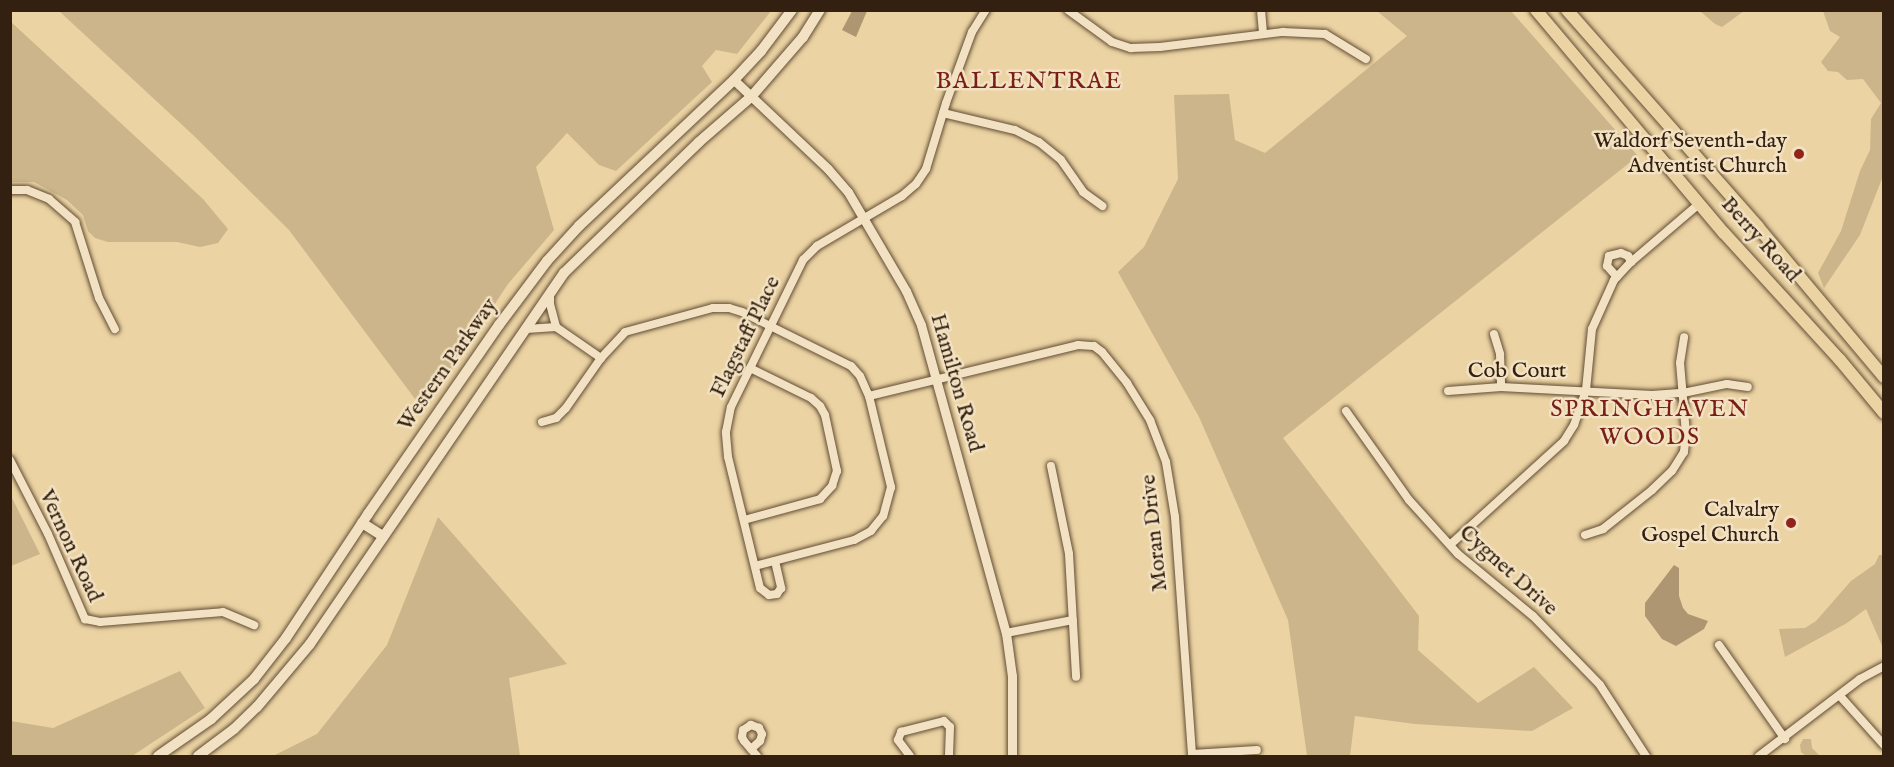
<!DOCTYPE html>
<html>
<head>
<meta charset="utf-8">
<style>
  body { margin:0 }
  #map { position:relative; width:1894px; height:767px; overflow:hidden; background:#ebd3a3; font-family:"IM FELL English",serif }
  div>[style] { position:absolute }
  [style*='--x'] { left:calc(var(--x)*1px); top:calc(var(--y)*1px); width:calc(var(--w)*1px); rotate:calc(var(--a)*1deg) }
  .green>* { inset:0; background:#ccb58a }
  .water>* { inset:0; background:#ad9671 }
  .roads { filter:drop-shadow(0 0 2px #624d35) drop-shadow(0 0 2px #624d35) }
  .minor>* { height:8px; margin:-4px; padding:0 4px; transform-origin:4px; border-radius:4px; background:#f2e2c3 }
  .tertiary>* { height:9px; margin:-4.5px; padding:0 4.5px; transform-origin:4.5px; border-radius:4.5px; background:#f2e2c3 }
  .secondary>* { height:10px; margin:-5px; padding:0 5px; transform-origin:5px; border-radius:5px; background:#f2e2c3 }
  .trunk>* { height:12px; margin:-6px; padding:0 6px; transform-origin:6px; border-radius:6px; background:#ebd3a3 }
  .dots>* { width:16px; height:16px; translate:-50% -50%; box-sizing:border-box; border:3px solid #f2e2c3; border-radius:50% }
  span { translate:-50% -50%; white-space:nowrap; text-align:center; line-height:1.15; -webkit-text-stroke:5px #f2e2c3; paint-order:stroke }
  .poi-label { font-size:22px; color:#342010 }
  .right { translate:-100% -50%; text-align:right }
  .street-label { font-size:22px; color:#342010 }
  .neighbourhood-label { font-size:24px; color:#7a1f14; letter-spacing:1.5px }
  .frame { position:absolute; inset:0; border:12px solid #342010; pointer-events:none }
</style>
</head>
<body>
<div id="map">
  <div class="green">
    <i style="clip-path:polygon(59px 11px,771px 11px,737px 54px,716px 50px,702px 66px,712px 82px,616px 171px,599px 165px,567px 133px,536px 167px,554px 230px,508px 284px,424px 411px,289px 230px,192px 134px)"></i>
    <i style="clip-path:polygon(1377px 11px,1511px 11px,1638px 156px,1283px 438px,1419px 616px,1418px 650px,1478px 703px,1534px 667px,1573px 708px,1532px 731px,1415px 724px,1355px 716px,1350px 756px,1307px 756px,1288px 620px,1199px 417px,1118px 272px,1144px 247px,1178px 179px,1174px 95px,1229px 94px,1235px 140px,1265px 153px,1407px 36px)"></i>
    <i style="clip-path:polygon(1700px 11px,1744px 11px,1722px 27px,1715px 24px)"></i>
    <i style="clip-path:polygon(1823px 11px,1884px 11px,1883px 176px,1860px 235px,1824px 288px,1818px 273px,1841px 231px,1860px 171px,1870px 150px,1871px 119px,1881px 103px,1863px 79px,1847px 80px,1838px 72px,1828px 71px,1821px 62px,1840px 37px,1830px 31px)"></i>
    <i style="clip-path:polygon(10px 21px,203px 199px,228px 229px,218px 243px,200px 247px,177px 242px,108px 242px,95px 238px,88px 231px,83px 215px,67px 200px,34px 182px,11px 182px)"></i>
    <i style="clip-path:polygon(11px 496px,40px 554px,11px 566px,10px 565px)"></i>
    <i style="clip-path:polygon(438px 517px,567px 664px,509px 678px,520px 756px,273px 756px,317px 734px,387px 645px)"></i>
    <i style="clip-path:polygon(1879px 555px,1884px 555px,1883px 648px,1866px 609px,1847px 623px,1785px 657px,1779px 629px,1805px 628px,1816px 621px,1851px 581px,1875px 564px)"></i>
    <i style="clip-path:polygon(180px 671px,205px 708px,132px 756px,11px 756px,11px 721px,53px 728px)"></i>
    <i style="clip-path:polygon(1803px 739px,1811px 739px,1812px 748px,1820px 756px,1806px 756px,1801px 752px,1800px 745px)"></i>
  </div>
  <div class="water">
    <i style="clip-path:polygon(852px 11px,867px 11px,856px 37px,842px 30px)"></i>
    <i style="clip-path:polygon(1674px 565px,1679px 568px,1679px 596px,1683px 608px,1688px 614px,1708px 621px,1704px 629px,1676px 646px,1662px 639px,1645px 616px,1645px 603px)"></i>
  </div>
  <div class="roads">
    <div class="minor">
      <i style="--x:1068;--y:10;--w:54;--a:36"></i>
      <i style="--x:1112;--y:42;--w:20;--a:18"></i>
      <i style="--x:1131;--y:48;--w:29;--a:-2"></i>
      <i style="--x:1160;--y:47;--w:124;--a:-7"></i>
      <i style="--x:1283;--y:32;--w:42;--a:2.7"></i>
      <i style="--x:1325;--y:34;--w:48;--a:31.4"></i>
      <i style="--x:1261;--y:10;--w:24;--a:85"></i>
      <i style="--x:943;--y:113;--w:74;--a:13.3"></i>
      <i style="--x:1015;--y:130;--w:27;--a:27"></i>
      <i style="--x:1039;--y:142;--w:28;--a:39"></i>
      <i style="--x:1061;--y:160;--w:39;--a:55"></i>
      <i style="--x:1083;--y:192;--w:24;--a:36"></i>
      <i style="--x:10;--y:190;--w:17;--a:0"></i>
      <i style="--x:27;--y:190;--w:24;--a:22"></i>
      <i style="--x:49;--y:199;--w:35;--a:41"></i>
      <i style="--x:75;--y:222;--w:80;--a:72.5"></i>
      <i style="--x:99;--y:298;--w:35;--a:63"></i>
      <i style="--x:1617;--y:277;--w:15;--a:-132"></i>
      <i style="--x:1607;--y:266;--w:10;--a:-79"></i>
      <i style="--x:1609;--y:256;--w:12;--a:-14"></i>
      <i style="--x:1621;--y:253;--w:8;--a:23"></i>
      <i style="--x:1628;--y:256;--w:7;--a:63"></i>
      <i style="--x:550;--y:293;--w:11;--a:90"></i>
      <i style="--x:550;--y:304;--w:24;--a:75"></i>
      <i style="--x:526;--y:329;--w:30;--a:-4"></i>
      <i style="--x:556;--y:327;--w:55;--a:34.6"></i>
      <i style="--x:1494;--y:334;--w:21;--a:73"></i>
      <i style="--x:1500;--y:354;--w:33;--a:88"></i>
      <i style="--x:1448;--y:391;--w:53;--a:-4.3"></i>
      <i style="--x:1501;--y:387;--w:151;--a:3"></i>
      <i style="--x:1652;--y:395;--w:31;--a:-4"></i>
      <i style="--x:1683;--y:393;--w:45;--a:-11.6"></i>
      <i style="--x:1727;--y:384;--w:21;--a:8"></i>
      <i style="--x:869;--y:396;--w:215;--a:-13.7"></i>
      <i style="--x:1078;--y:345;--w:16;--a:4"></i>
      <i style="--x:1094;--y:346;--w:10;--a:37"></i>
      <i style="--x:1102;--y:352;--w:40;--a:51"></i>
      <i style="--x:1127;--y:383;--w:44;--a:58.1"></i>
      <i style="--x:1150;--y:420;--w:45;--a:69.1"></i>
      <i style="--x:1166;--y:462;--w:56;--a:80.7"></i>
      <i style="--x:1175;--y:517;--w:240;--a:85.9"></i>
      <i style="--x:1346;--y:411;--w:109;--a:54.7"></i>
      <i style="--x:1409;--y:500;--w:73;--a:47.8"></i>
      <i style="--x:1458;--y:554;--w:97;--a:39.6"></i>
      <i style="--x:1533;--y:616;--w:96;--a:45.8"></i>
      <i style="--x:1600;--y:685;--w:85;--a:57.1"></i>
      <i style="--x:542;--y:422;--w:15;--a:-16"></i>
      <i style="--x:556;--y:418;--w:14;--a:-45"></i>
      <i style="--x:566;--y:408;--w:61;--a:-55"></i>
      <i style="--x:601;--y:358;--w:35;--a:-47"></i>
      <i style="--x:625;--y:332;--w:91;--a:-15.3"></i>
      <i style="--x:713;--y:308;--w:16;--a:0"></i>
      <i style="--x:729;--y:308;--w:14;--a:17"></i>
      <i style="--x:742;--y:312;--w:122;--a:26.4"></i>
      <i style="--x:851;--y:366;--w:13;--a:48"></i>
      <i style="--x:860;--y:376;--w:22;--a:66"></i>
      <i style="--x:869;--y:396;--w:94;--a:76.4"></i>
      <i style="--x:891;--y:487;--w:30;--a:105"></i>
      <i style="--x:883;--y:516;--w:19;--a:129"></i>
      <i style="--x:871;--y:531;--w:19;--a:152"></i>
      <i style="--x:854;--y:540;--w:102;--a:165.3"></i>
      <i style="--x:10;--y:460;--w:83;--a:62.8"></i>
      <i style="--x:48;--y:534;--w:93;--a:66.5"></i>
      <i style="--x:85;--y:619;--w:15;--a:11"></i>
      <i style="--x:100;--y:622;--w:123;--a:-4.6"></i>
      <i style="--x:223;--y:612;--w:34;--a:23"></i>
      <i style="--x:1051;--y:466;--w:90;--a:78.4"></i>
      <i style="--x:1069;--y:554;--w:123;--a:86.7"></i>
      <i style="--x:744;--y:520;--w:79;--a:-15.4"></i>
      <i style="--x:820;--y:499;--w:18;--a:-47"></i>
      <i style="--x:832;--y:486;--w:16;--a:-72"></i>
      <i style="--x:837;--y:471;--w:57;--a:-102.1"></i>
      <i style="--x:825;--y:415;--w:10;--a:-119"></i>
      <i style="--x:820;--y:406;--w:12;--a:-138"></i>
      <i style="--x:811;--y:398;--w:68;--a:-153.8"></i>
      <i style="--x:1585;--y:535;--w:19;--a:-18"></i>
      <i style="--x:1603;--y:529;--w:63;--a:-38.5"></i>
      <i style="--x:1652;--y:490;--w:28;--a:-44"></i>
      <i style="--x:1672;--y:471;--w:22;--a:-58"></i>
      <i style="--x:1684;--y:452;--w:18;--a:-84"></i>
      <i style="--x:1686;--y:434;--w:71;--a:-94.8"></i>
      <i style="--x:1680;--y:363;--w:26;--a:-81"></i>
      <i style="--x:1451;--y:544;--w:153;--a:-42.3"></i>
      <i style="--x:1564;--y:441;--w:19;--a:-58"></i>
      <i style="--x:1574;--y:425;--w:37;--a:-71"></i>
      <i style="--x:1586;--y:390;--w:61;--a:-84.4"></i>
      <i style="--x:1592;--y:329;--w:54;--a:-65.8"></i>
      <i style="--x:1614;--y:280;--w:25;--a:-47"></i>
      <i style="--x:1631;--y:262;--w:91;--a:-40.5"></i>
      <i style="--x:775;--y:561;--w:28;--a:77"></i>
      <i style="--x:781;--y:588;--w:7;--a:124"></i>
      <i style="--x:777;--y:594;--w:8;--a:173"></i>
      <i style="--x:769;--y:595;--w:11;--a:-142"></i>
      <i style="--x:760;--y:588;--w:135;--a:-103.7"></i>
      <i style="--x:728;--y:457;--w:25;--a:-95"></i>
      <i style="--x:726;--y:432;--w:25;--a:-79"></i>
      <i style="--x:731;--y:407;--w:164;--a:-63.9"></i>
      <i style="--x:803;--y:260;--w:20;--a:-45"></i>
      <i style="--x:817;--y:246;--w:99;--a:-30.5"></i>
      <i style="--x:902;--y:196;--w:18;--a:-41"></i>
      <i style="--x:916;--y:184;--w:18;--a:-56"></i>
      <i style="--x:926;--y:169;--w:69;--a:-73.1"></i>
      <i style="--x:946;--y:103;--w:76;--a:-69.9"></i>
      <i style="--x:972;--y:32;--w:26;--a:-58"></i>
      <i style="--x:1006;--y:633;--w:68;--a:-11"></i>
      <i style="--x:1719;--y:645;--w:115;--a:54.9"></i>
      <i style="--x:1840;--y:696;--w:66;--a:48.1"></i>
      <i style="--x:751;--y:749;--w:12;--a:-42"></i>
      <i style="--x:760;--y:741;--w:7;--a:-74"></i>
      <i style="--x:762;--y:734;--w:7;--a:-117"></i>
      <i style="--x:759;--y:728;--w:9;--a:-159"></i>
      <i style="--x:751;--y:725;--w:9;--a:148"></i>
      <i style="--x:743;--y:730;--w:7;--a:98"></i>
      <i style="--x:742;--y:737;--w:4;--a:63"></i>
      <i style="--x:744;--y:741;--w:20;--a:49"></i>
      <i style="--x:1192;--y:754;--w:65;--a:-3.5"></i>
      <i style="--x:910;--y:756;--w:20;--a:-127"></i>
      <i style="--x:898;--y:740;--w:9;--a:-69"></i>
      <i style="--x:901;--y:732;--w:44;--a:-14.3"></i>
      <i style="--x:944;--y:721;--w:8;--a:45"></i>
      <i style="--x:950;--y:727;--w:29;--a:92"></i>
      <i style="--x:1759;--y:756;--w:127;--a:-37.3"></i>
      <i style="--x:1860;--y:679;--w:27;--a:-28"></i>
    </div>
    <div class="tertiary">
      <i style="--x:734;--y:80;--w:129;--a:43.4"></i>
      <i style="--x:828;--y:169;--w:30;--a:49"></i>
      <i style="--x:848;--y:192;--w:115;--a:59.6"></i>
      <i style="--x:906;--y:291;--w:37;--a:66"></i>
      <i style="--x:921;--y:325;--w:320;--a:74.6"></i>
      <i style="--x:1006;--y:633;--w:43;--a:82.1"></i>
      <i style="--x:1012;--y:676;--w:80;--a:90"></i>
    </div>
    <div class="secondary">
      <i style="--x:362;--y:523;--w:25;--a:32"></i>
      <i style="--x:158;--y:756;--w:65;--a:-34.9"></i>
      <i style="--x:211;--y:719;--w:59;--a:-42.9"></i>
      <i style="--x:254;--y:679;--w:52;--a:-52"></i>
      <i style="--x:286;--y:638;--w:149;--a:-56.5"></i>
      <i style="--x:368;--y:514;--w:230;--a:-55.3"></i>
      <i style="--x:499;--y:325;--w:80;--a:-53.1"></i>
      <i style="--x:547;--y:261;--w:47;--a:-47.6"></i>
      <i style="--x:579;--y:226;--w:213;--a:-43.3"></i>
      <i style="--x:734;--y:80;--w:40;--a:-47"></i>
      <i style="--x:761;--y:51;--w:51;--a:-52.9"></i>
      <i style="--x:198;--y:756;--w:45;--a:-36.9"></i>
      <i style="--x:234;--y:729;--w:32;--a:-44"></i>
      <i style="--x:257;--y:707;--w:82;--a:-49.9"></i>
      <i style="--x:310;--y:644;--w:450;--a:-55.6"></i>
      <i style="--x:564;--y:273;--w:188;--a:-44.1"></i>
      <i style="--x:699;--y:142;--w:69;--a:-40.9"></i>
      <i style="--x:751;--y:97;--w:79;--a:-49.1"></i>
      <i style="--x:803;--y:37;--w:32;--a:-58"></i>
    </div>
    <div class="trunk">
      <i style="--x:1536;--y:10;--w:292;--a:49.9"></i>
      <i style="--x:1724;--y:233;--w:172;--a:47.6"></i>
      <i style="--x:1840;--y:360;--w:69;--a:50.3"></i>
      <i style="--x:1567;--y:10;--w:289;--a:48.6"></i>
      <i style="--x:1758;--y:227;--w:196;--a:50"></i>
    </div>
  </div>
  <div class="dots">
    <i style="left:1799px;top:154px;background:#8f2418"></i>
    <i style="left:1791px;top:523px;background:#8f2418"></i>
  </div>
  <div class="poi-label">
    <span class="right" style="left:1787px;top:154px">Waldorf Seventh-day<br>Adventist Church</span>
    <span class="right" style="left:1779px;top:523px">Calvalry<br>Gospel Church</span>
  </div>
  <div class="street-label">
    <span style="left:1760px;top:240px;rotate:48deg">Berry Road</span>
    <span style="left:746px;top:337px;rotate:-64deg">Flagstaff Place</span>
    <span style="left:448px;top:365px;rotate:-55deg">Western Parkway</span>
    <span style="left:1517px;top:372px">Cob Court</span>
    <span style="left:956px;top:383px;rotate:74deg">Hamilton Road</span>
    <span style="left:1155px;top:533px;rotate:-96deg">Moran Drive</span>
    <span style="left:70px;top:546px;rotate:65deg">Vernon Road</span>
    <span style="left:1508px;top:571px;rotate:42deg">Cygnet Drive</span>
  </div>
  <div class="neighbourhood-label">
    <span style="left:1029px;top:82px">BALLENTRAE</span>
    <span style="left:1650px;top:424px">SPRINGHAVEN<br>WOODS</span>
  </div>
  <div class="frame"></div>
</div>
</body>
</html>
